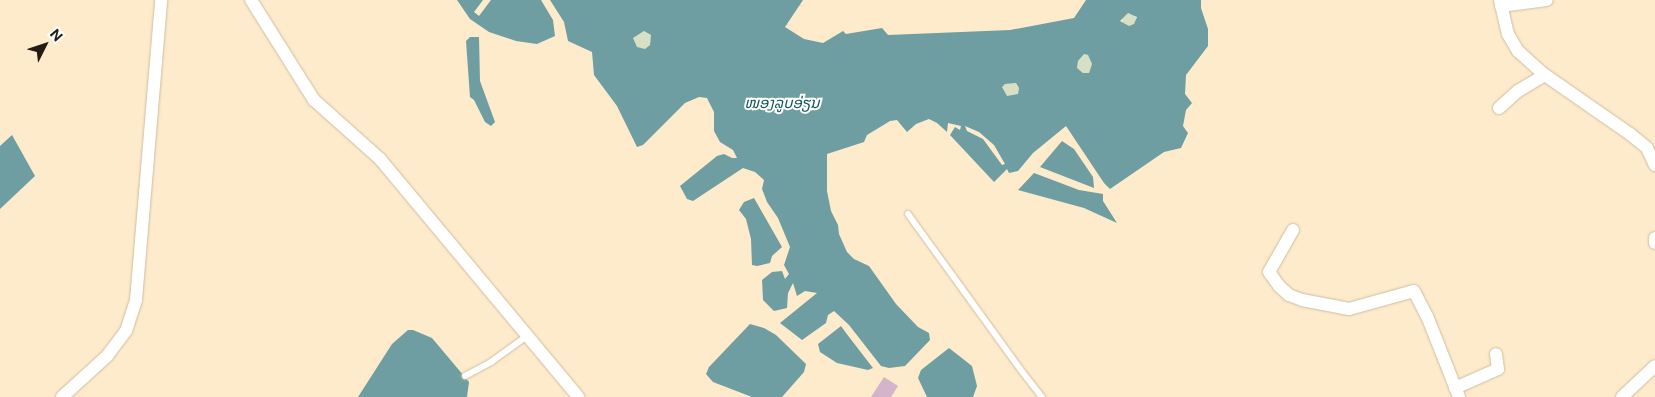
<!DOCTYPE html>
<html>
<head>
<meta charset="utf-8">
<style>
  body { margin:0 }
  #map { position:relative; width:1655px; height:397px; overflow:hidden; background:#fdebcc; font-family:"Public Sans","Noto Sans Lao",sans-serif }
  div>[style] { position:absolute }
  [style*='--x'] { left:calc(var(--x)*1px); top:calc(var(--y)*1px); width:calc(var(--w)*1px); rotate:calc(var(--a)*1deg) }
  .green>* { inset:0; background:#d7dfc5 }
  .round { border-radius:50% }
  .water>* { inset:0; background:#6e9ea2 }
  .building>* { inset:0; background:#d3b4ca }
  .roads { filter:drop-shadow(0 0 1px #cfbea0) drop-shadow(0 0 1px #cfbea0) }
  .lane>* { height:6px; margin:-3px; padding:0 3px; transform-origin:3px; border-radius:3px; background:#fff }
  .street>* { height:12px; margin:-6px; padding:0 6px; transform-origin:6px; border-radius:6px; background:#fff }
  span { translate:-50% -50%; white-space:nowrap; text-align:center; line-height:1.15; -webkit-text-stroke:4px #fff; paint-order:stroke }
  .water-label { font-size:15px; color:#0f555b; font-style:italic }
  .north { position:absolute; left:20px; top:20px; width:50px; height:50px; -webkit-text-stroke:4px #fff; paint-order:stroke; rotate:49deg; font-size:14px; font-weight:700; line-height:20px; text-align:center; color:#231d11 }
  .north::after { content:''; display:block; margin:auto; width:18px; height:22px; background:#231d11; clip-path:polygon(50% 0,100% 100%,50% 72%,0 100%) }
</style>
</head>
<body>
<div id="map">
  <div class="green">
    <i class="round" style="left:1122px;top:12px;width:14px;height:14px"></i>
    <i style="clip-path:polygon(644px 31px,651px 35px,650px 45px,645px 50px,637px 47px,633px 38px)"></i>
    <i style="clip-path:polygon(1084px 54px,1088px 55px,1092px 64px,1089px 73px,1083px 73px,1077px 68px,1078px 61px)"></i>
    <i style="clip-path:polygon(1016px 83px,1019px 88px,1018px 95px,1007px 97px,1002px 87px,1004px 84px)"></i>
  </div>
  <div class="water">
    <i style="clip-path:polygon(457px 0,483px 0,474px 12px,479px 16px,491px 0,541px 0,553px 20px,555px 36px,537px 44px,516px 41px,489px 32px,470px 19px)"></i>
    <i style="clip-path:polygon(evenodd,550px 0,803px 0,785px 27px,804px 39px,823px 43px,843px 31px,846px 34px,882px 28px,888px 35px,1010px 30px,1074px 18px,1086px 0,1201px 0,1201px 8px,1208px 29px,1208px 46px,1186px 75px,1185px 94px,1192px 103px,1186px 110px,1183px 126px,1188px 133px,1181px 148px,1164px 152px,1110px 189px,1104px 183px,1066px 126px,1033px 153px,1018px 171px,1009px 173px,1007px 169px,994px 182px,950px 135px,955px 127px,960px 130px,961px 126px,948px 123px,947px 132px,937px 123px,929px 119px,916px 124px,907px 132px,897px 120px,890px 121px,867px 135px,864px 142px,827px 154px,827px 191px,831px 211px,838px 225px,839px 234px,847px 252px,854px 259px,869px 266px,896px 304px,918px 327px,929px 333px,930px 340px,905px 366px,889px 368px,881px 366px,849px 325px,834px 311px,828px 315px,826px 323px,802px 340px,780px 323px,817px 293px,805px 291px,797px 296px,793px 283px,788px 293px,787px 308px,774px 311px,763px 300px,762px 280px,772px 272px,782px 271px,785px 279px,789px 274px,784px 265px,790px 247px,778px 218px,767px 202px,762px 189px,764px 180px,755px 172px,743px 168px,693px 201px,687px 199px,680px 186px,717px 156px,724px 154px,732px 158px,737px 158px,733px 150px,720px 142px,714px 131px,714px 112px,707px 98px,699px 97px,685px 103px,643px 145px,637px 147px,617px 106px,594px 75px,592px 52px,568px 41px,564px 22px,550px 0,1128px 13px,1137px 17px,1134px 24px,1129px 26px,1120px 21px,1128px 13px,550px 0,644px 31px,651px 35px,650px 45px,645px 49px,637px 47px,633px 38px,644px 31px,550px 0,1084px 54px,1088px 55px,1092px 64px,1089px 73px,1083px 73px,1077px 68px,1078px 61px,1084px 54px,550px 0,1016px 83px,1019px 88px,1018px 94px,1007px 96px,1002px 87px,1005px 84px,1016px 83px,550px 0,965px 126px,979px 132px,994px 145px,1005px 164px,1002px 165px,983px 139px,967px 131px,965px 126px)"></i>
    <i style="clip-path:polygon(470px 37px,479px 37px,480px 81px,495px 122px,491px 126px,485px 122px,474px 100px,470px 97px,466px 41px)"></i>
    <i style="clip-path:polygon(12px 135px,35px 176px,0 209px,0 146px)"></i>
    <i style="clip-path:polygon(1062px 141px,1074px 149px,1093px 177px,1094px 188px,1040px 167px)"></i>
    <i style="clip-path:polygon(1034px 173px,1079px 190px,1103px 194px,1103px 201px,1117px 223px,1084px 208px,1018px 190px)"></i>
    <i style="clip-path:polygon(754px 198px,782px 247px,772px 256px,770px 263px,757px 266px,752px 265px,751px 239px,746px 219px,739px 210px,744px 202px)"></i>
    <i style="clip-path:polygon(750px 324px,764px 328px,776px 335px,806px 364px,804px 372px,782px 397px,752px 397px,713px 382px,706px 374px,709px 367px)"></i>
    <i style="clip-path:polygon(841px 326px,846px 333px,873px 368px,868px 370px,837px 363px,820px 352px,818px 344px)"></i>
    <i style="clip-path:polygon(408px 330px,413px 330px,432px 338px,469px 382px,467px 397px,358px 397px,392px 344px)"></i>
    <i style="clip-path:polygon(949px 348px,972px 366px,977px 386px,973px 397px,927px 397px,918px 378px,921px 370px)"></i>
  </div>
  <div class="building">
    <i style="clip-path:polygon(884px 377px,898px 386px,891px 397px,871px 397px)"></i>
  </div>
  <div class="roads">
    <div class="lane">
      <i style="--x:908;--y:214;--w:191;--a:54.1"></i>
      <i style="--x:1020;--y:369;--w:36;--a:52"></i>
      <i style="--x:465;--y:376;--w:30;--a:-28"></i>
      <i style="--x:491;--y:362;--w:44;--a:-35.8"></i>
    </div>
    <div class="street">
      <i style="--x:251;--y:0;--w:118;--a:57.8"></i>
      <i style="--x:314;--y:100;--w:89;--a:41.8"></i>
      <i style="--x:380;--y:159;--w:310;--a:50.2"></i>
      <i style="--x:1500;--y:0;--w:35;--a:77"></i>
      <i style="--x:1508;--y:34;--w:20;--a:60"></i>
      <i style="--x:1518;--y:51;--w:36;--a:42"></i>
      <i style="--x:1545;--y:75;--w:103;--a:34.8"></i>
      <i style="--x:1630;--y:134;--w:22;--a:39"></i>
      <i style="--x:1647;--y:148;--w:19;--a:65"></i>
      <i style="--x:1501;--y:6;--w:46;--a:-7.4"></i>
      <i style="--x:1499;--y:108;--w:25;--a:-42"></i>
      <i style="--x:1518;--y:91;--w:31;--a:-31"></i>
      <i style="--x:1293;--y:230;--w:48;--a:119.7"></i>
      <i style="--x:1269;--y:272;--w:17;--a:54"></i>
      <i style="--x:1279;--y:286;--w:13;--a:42"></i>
      <i style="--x:1289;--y:295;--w:14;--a:21"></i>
      <i style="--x:1302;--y:300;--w:48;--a:10.8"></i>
      <i style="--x:1349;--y:309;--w:67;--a:-15.5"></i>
      <i style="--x:1414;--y:291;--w:28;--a:63"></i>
      <i style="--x:1427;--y:316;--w:87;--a:68.4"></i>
      <i style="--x:1655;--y:238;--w:5;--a:90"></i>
      <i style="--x:1455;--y:388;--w:47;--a:-23.8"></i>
      <i style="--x:1498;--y:369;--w:15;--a:-98"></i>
      <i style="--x:62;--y:397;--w:61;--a:-42.3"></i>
      <i style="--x:107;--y:356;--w:31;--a:-53"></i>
      <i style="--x:126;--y:331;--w:33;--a:-72"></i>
      <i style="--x:136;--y:300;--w:301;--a:-85.2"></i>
      <i style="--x:1622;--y:397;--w:45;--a:-43.2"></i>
    </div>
  </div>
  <div class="water-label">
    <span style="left:782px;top:103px">ໜອງລູບອ່ຽນ</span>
  </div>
  <div class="north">N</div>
</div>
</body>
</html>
